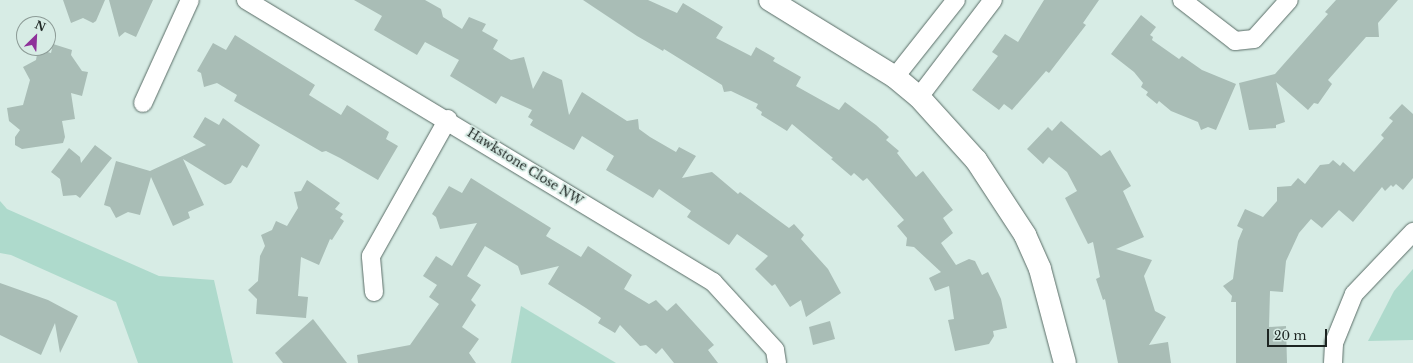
<!DOCTYPE html>
<html>
<head>
<meta charset="utf-8">
<style>
  body { margin:0 }
  #map { position:relative; width:1413px; height:363px; overflow:hidden; background:#d7ece5; font-family:"Libre Baskerville",serif }
  div>[style] { position:absolute }
  [style*='--x'] { left:calc(var(--x)*1px); top:calc(var(--y)*1px); width:calc(var(--w)*1px); rotate:calc(var(--a)*1deg) }
  .green>* { inset:0; background:#aedacc }
  .building>* { inset:0; background:#a9bdb6 }
  .roads { filter:drop-shadow(0 0 1px #596c66) drop-shadow(0 0 1px #596c66) }
  .minor>* { height:18px; margin:-9px; padding:0 9px; transform-origin:9px; border-radius:9px; background:#fff }
  .tertiary>* { height:22px; margin:-11px; padding:0 11px; transform-origin:11px; border-radius:11px; background:#fff }
  span { translate:-50% -50%; white-space:nowrap; text-align:center; line-height:1.15; -webkit-text-stroke:3.5px #d7ece5; paint-order:stroke }
  .street-label { font-size:12px; color:#1d2522 }
  .north { position:absolute; left:16px; top:16px; width:40px; height:40px; box-sizing:border-box; background:#d7ece5; border:1px solid #8d9c97; border-radius:50%; rotate:24deg; font-size:11px; font-weight:700; line-height:16px; text-align:center; color:#1d2522 }
  .north::after { content:''; display:block; margin:auto; width:14px; height:18px; background:#8e319a; clip-path:polygon(50% 0,100% 100%,50% 72%,0 100%) }
  .scale { position:absolute; left:1267px; top:329px; width:60px; height:18px; box-sizing:border-box; border:2px solid #1d2522; border-top:0; padding-left:5px; font-size:12px; line-height:14px; white-space:nowrap; color:#1d2522; -webkit-text-stroke:3px #d7ece5; paint-order:stroke }
</style>
</head>
<body>
<div id="map">
  <div class="green">
    <i style="clip-path:polygon(0 201px,7px 209px,159px 276px,214px 280px,233px 363px,138px 363px,116px 302px,11px 255px,0 253px)"></i>
    <i style="clip-path:polygon(1413px 269px,1413px 340px,1368px 341px,1394px 291px)"></i>
    <i style="clip-path:polygon(521px 306px,616px 363px,511px 363px)"></i>
  </div>
  <div class="building">
    <i style="clip-path:polygon(63px 0,105px 0,96px 21px,93px 23px,83px 18px,71px 23px)"></i>
    <i style="clip-path:polygon(109px 0,153px 0,136px 37px,125px 32px,119px 37px)"></i>
    <i style="clip-path:polygon(354px 0,425px 0,441px 9px,443px 17px,462px 29px,469px 17px,486px 24px,482px 31px,498px 40px,493px 49px,511px 60px,524px 57px,533px 89px,543px 71px,562px 80px,569px 115px,582px 92px,627px 121px,638px 119px,639px 129px,650px 137px,676px 152px,679px 147px,696px 156px,682px 178px,712px 172px,738px 194px,740px 192px,789px 228px,794px 224px,804px 235px,801px 239px,828px 269px,841px 293px,806px 317px,801px 300px,790px 307px,775px 284px,772px 286px,755px 269px,768px 256px,737px 234px,729px 245px,687px 217px,691px 211px,659px 189px,653px 198px,606px 170px,614px 156px,582px 136px,574px 150px,530px 125px,533px 120px,528px 117px,532px 110px,501px 96px,496px 104px,450px 76px,459px 60px,425px 42px,417px 55px,374px 30px,382px 16px)"></i>
    <i style="clip-path:polygon(583px 0,648px 0,677px 13px,683px 3px,723px 27px,716px 38px,751px 56px,756px 47px,775px 58px,773px 61px,801px 77px,796px 86px,839px 110px,845px 102px,876px 125px,889px 137px,886px 140px,899px 151px,897px 153px,916px 177px,923px 171px,953px 210px,943px 218px,953px 233px,941px 243px,956px 265px,969px 259px,975px 261px,982px 275px,988px 272px,1001px 299px,1007px 328px,993px 331px,994px 336px,989px 344px,955px 351px,948px 320px,954px 319px,949px 286px,935px 291px,929px 278px,941px 272px,914px 247px,906px 246px,907px 238px,897px 226px,904px 220px,867px 178px,863px 181px,854px 173px,851px 176px,831px 159px,833px 158px,792px 124px,787px 131px,761px 115px,762px 112px,756px 108px,758px 104px,731px 91px,724px 92px,722px 85px,664px 49px,663px 51px,637px 36px)"></i>
    <i style="clip-path:polygon(1044px 0,1099px 0,1083px 23px,1086px 25px,1049px 73px,1046px 71px,1012px 110px,1004px 104px,999px 110px,972px 90px,998px 56px,992px 52px,1005px 34px,1018px 42px)"></i>
    <i style="clip-path:polygon(1336px 0,1398px 0,1378px 23px,1379px 37px,1366px 37px,1328px 80px,1332px 84px,1318px 104px,1314px 103px,1308px 110px,1276px 82px,1285px 122px,1276px 125px,1276px 128px,1249px 130px,1239px 83px,1275px 74px,1328px 14px,1325px 12px)"></i>
    <i style="clip-path:polygon(1141px 15px,1156px 27px,1150px 35px,1153px 37px,1152px 40px,1179px 59px,1182px 56px,1202px 70px,1236px 84px,1216px 130px,1208px 127px,1201px 130px,1198px 122px,1171px 111px,1159px 101px,1157px 104px,1146px 95px,1148px 92px,1141px 87px,1143px 83px,1134px 72px,1111px 54px)"></i>
    <i style="clip-path:polygon(235px 35px,315px 85px,309px 95px,341px 115px,347px 105px,389px 132px,386px 139px,398px 146px,378px 180px,340px 158px,326px 151px,322px 152px,234px 101px,237px 95px,217px 83px,204px 87px,201px 73px,197px 71px,213px 43px,226px 50px)"></i>
    <i style="clip-path:polygon(53px 44px,72px 50px,71px 55px,82px 71px,88px 72px,82px 96px,71px 93px,75px 119px,62px 121px,65px 137px,63px 143px,22px 149px,15px 145px,15px 137px,20px 130px,9px 121px,7px 108px,23px 105px,30px 80px,23px 67px,36px 60px,38px 49px,51px 53px)"></i>
    <i style="clip-path:polygon(1402px 104px,1413px 114px,1413px 178px,1403px 190px,1396px 184px,1393px 187px,1391px 185px,1385px 191px,1382px 187px,1353px 222px,1339px 210px,1322px 228px,1311px 219px,1299px 233px,1286px 261px,1283px 292px,1270px 291px,1269px 327px,1286px 326px,1287px 363px,1236px 363px,1236px 302px,1231px 302px,1232px 296px,1223px 286px,1233px 279px,1238px 241px,1243px 229px,1237px 226px,1245px 209px,1263px 217px,1277px 201px,1277px 187px,1291px 186px,1298px 178px,1305px 184px,1320px 165px,1329px 164px,1333px 160px,1340px 166px,1343px 162px,1354px 172px,1384px 138px,1381px 135px,1393px 121px,1389px 118px)"></i>
    <i style="clip-path:polygon(205px 117px,219px 125px,223px 118px,260px 145px,247px 168px,242px 165px,231px 183px,225px 185px,183px 159px,204px 205px,188px 212px,190px 218px,173px 226px,151px 177px,140px 215px,128px 212px,116px 218px,110px 207px,104px 205px,116px 161px,150px 171px,206px 145px,193px 137px)"></i>
    <i style="clip-path:polygon(1061px 121px,1101px 156px,1110px 150px,1131px 186px,1123px 191px,1144px 237px,1116px 249px,1152px 260px,1144px 276px,1155px 311px,1166px 317px,1149px 345px,1168px 342px,1171px 363px,1118px 363px,1105px 299px,1103px 300px,1096px 279px,1100px 277px,1093px 242px,1088px 244px,1065px 198px,1077px 191px,1067px 172px,1049px 157px,1043px 164px,1027px 149px,1048px 127px,1052px 131px)"></i>
    <i style="clip-path:polygon(95px 145px,112px 158px,80px 198px,76px 195px,63px 196px,60px 179px,51px 172px,69px 148px,80px 157px,81px 163px)"></i>
    <i style="clip-path:polygon(471px 178px,551px 228px,546px 236px,581px 257px,588px 246px,632px 275px,624px 289px,649px 304px,656px 300px,667px 311px,676px 303px,714px 345px,708px 350px,718px 363px,674px 363px,662px 348px,656px 354px,646px 345px,640px 346px,620px 325px,615px 333px,598px 323px,601px 318px,586px 308px,548px 284px,559px 266px,521px 275px,518px 266px,485px 246px,467px 276px,481px 285px,471px 300px,476px 305px,462px 327px,479px 339px,469px 353px,476px 363px,358px 363px,357px 355px,410px 345px,439px 304px,429px 297px,437px 285px,423px 276px,436px 256px,452px 266px,477px 223px,440px 229px,436px 217px,432px 214px,449px 186px,462px 193px)"></i>
    <i style="clip-path:polygon(307px 180px,340px 203px,335px 209px,343px 214px,340px 218px,344px 221px,332px 240px,330px 239px,319px 265px,301px 257px,298px 296px,308px 297px,306px 318px,256px 314px,257px 299px,248px 290px,258px 281px,260px 256px,265px 246px,261px 235px,272px 230px,276px 221px,287px 226px,298px 208px,294px 192px,301px 191px)"></i>
    <i style="clip-path:polygon(0 283px,48px 300px,78px 316px,60px 353px,55px 323px,41px 355px,0 335px)"></i>
    <i style="clip-path:polygon(313px 319px,347px 363px,283px 363px,275px 353px)"></i>
    <i style="clip-path:polygon(830px 321px,835px 339px,813px 345px,809px 327px)"></i>
  </div>
  <div class="roads">
    <div class="minor">
      <i style="--x:246;--y:0;--w:546;--a:31.13"></i>
      <i style="--x:713;--y:282;--w:92;--a:47.6"></i>
      <i style="--x:775;--y:350;--w:13;--a:81"></i>
      <i style="--x:1182;--y:0;--w:67;--a:37.7"></i>
      <i style="--x:1235;--y:41;--w:19;--a:-6"></i>
      <i style="--x:1254;--y:39;--w:52;--a:-48.1"></i>
      <i style="--x:895;--y:77;--w:98;--a:-51.6"></i>
      <i style="--x:919;--y:97;--w:122;--a:-52.7"></i>
      <i style="--x:143;--y:103;--w:113;--a:-65.5"></i>
      <i style="--x:374;--y:292;--w:36;--a:-95"></i>
      <i style="--x:371;--y:256;--w:157;--a:-60.7"></i>
      <i style="--x:1333;--y:363;--w:20;--a:-87"></i>
      <i style="--x:1334;--y:343;--w:53;--a:-67.8"></i>
      <i style="--x:1354;--y:294;--w:86;--a:-46.4"></i>
    </div>
    <div class="tertiary">
      <i style="--x:770;--y:0;--w:147;--a:31.6"></i>
      <i style="--x:895;--y:77;--w:31;--a:40"></i>
      <i style="--x:919;--y:97;--w:85;--a:47.9"></i>
      <i style="--x:976;--y:160;--w:90;--a:56.8"></i>
      <i style="--x:1025;--y:235;--w:37;--a:66"></i>
      <i style="--x:1040;--y:269;--w:97;--a:75.1"></i>
    </div>
  </div>
  <div class="street-label">
    <span style="left:525px;top:167px;rotate:32deg">Hawkstone Close NW</span>
  </div>
  <div class="north">N</div>
  <div class="scale">20 m</div>
</div>
</body>
</html>
